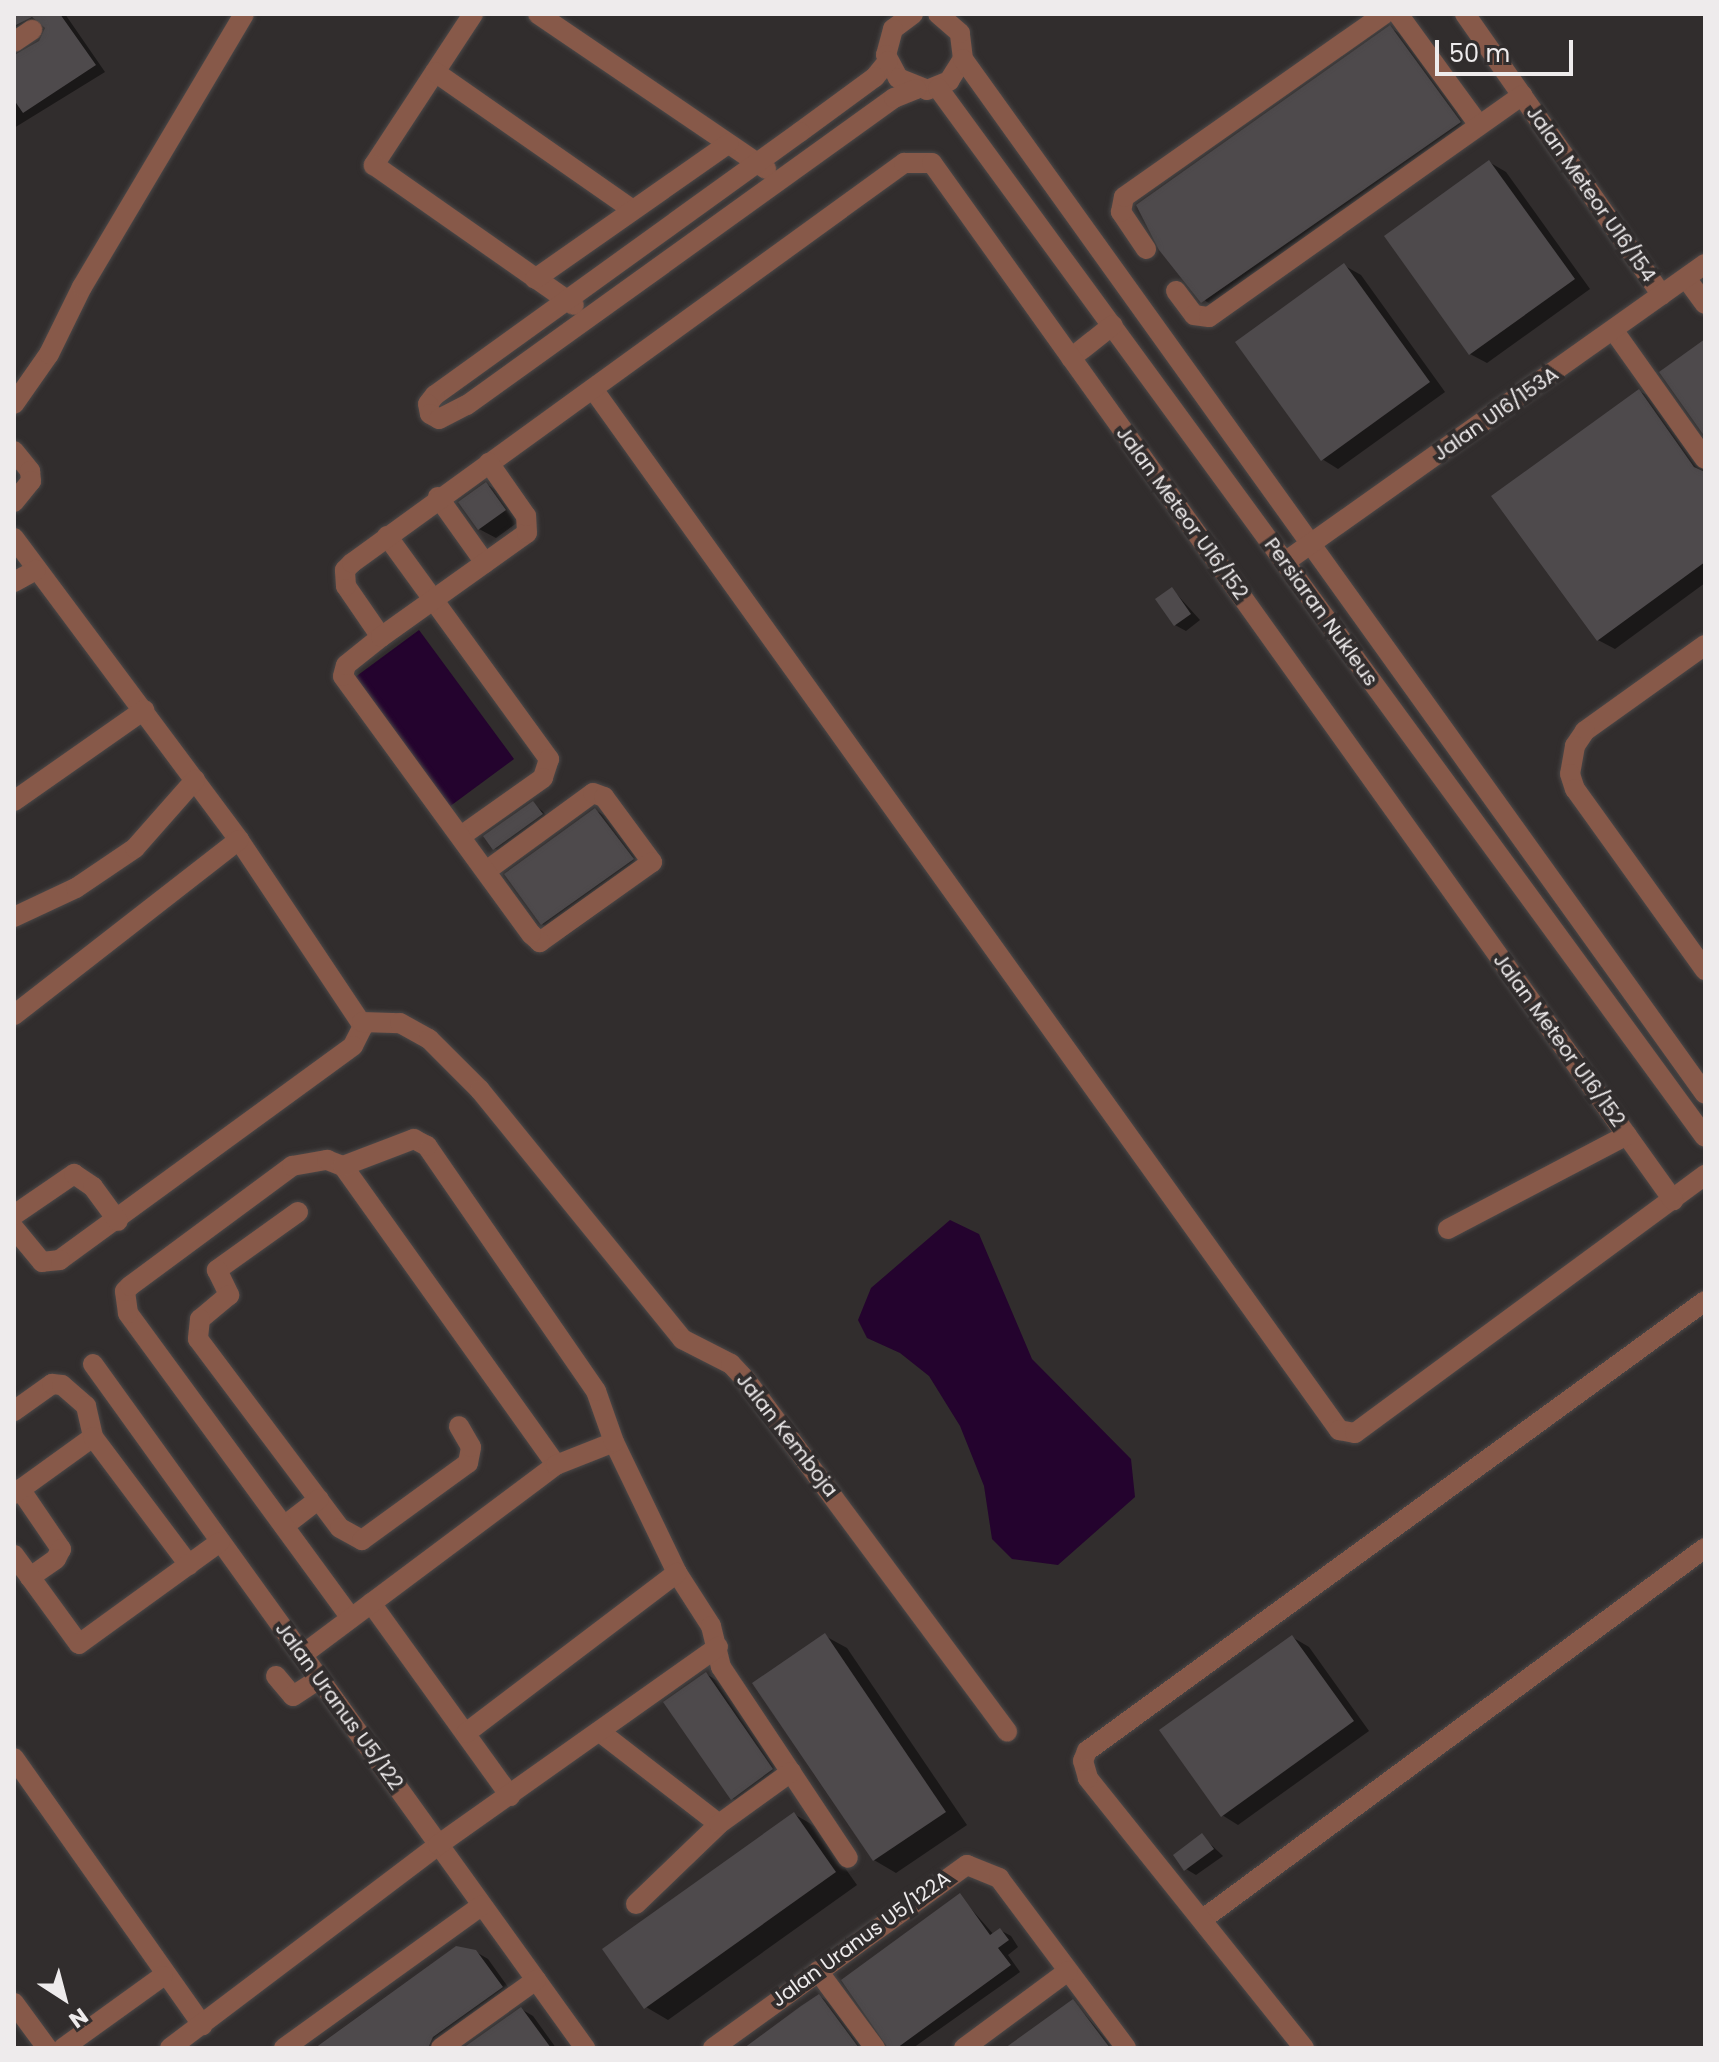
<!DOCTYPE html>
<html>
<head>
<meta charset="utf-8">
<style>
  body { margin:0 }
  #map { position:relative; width:1719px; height:2062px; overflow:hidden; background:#312d2d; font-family:Poppins,sans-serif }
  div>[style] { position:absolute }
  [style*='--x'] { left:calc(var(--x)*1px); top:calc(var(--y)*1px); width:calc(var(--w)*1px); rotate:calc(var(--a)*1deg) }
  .water>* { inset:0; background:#24032e }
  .shadow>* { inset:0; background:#0007 }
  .building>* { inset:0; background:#4e4a4c }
  .roads { filter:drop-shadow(0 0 2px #4b4848) drop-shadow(0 0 2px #4b4848) }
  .minor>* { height:20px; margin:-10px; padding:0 10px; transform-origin:10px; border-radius:10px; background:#875949 }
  span { translate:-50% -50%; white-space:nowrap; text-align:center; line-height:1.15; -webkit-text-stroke:8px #312d2d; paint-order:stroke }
  .street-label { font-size:20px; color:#eeebec }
  .frame { position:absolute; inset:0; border:16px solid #eeebec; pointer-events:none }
  .north { position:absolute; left:24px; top:1958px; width:80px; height:80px; -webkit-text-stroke:6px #312d2d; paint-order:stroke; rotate:144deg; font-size:22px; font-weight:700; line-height:32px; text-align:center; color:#eeebec }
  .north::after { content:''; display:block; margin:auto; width:28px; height:36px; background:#eeebec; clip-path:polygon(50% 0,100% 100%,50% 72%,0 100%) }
  .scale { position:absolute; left:1435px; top:40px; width:138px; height:36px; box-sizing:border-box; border:4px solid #eeebec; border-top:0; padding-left:10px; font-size:24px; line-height:28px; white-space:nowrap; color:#eeebec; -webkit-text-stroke:6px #312d2d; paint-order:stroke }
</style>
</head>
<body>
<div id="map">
  <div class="water">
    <i style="clip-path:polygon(419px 630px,514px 759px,449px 807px,354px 678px)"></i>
    <i style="clip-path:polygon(950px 1220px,979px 1234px,1032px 1359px,1131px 1459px,1135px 1497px,1058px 1565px,1012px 1559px,992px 1539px,984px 1486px,960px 1426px,929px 1376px,900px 1353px,867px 1338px,858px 1320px,871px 1288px)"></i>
  </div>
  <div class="shadow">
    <i style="clip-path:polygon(14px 14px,65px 14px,105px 72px,14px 128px,14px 54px,41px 42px,47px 30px,41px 23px,14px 44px)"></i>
    <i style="clip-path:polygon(1390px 28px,1407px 37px,1476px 132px,1223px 311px,1207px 302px,1181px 277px)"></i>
    <i style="clip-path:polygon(1489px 162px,1506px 172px,1590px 289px,1487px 363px,1470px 354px)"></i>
    <i style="clip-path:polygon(1345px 266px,1361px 275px,1445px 392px,1338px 469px,1322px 459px)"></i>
    <i style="clip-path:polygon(1639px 391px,1656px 400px,1705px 470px,1705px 583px,1615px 649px,1598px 640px)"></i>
    <i style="clip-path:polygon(486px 484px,503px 494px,521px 520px,496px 538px,479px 529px)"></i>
    <i style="clip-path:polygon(1172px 589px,1200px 620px,1186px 631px,1175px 625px)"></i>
    <i style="clip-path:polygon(533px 803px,552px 820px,505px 855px,494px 848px)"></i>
    <i style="clip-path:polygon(595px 810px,618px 823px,655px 872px,565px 937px,542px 924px)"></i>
    <i style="clip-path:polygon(825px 1636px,847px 1648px,967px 1825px,896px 1873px,874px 1860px)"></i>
    <i style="clip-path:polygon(1292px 1637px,1309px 1647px,1369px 1731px,1238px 1825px,1222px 1815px)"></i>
    <i style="clip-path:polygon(706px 1674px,728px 1687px,794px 1782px,754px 1811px,732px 1798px)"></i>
    <i style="clip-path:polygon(794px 1814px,816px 1827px,857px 1885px,668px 2020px,646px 2007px)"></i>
    <i style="clip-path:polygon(1202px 1836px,1223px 1856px,1196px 1875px,1186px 1869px)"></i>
    <i style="clip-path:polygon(960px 1896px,994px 1935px,1000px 1930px,1011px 1936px,1018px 1947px,1008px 1955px,1020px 1972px,913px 2048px,889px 2048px)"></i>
    <i style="clip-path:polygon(476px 1952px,488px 1959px,513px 1994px,444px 2048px,319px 2048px)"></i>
    <i style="clip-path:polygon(819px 1996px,829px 2002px,863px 2048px,747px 2048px)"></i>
    <i style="clip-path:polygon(1073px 2001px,1114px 2048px,1009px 2048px)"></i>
    <i style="clip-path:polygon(521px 2009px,533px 2016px,556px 2048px,467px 2048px)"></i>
  </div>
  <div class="building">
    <i style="clip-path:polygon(14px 14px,60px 14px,96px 65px,23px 113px,14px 100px,14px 55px,39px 41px,45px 28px,32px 17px,14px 26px)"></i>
    <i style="clip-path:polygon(1390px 25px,1461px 122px,1201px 303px,1159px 250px,1136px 205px)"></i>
    <i style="clip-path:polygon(1489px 160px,1575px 279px,1469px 355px,1384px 236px)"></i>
    <i style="clip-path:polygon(1344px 263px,1430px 382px,1321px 461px,1235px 342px)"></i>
    <i style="clip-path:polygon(1705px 339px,1705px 437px,1659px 372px)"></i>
    <i style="clip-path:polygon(1639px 389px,1694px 467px,1705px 472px,1705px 562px,1597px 641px,1491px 496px)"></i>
    <i style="clip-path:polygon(486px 482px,506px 510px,478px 530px,458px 502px)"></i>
    <i style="clip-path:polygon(1172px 587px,1191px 614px,1174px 626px,1155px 599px)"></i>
    <i style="clip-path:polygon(533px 801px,543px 814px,493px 850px,483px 836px)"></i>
    <i style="clip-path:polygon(595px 808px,634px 859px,541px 925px,504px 874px)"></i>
    <i style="clip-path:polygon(825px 1633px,946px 1812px,873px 1861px,752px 1683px)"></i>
    <i style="clip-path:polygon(1292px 1635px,1354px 1721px,1221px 1817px,1159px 1730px)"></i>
    <i style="clip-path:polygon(706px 1672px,773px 1769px,731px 1800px,663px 1702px)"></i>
    <i style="clip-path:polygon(794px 1812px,836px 1872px,644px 2009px,602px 1949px)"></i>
    <i style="clip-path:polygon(1202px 1833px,1214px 1849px,1184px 1871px,1173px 1855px)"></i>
    <i style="clip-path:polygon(960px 1893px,990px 1935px,1000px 1928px,1009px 1940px,998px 1948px,1011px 1965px,897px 2048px,888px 2048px,841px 1980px)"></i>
    <i style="clip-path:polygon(456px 1946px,476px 1950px,503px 1987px,433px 2037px,428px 2048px,315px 2048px)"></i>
    <i style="clip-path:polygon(819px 1994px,859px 2048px,744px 2048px,801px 2006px)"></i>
    <i style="clip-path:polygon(1073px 1999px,1110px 2048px,1005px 2048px)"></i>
    <i style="clip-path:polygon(521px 2007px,551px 2048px,463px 2048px)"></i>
  </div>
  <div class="roads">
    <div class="minor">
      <i style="--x:473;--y:14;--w:181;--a:123.3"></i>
      <i style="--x:374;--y:165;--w:244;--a:35"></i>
      <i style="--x:538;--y:14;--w:276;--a:34.2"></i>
      <i style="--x:913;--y:14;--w:25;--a:143"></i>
      <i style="--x:893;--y:29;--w:27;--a:105"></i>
      <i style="--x:886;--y:55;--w:26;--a:62"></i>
      <i style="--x:898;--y:78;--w:31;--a:22"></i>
      <i style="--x:927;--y:90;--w:24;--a:-22"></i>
      <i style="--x:949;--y:81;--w:26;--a:-58"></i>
      <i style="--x:963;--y:59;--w:26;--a:-97"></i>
      <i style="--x:960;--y:33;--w:29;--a:-139"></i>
      <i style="--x:1398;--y:14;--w:137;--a:53.9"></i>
      <i style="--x:1465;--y:14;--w:343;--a:55"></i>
      <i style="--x:14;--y:42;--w:22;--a:-34"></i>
      <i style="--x:963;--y:59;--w:1273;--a:54.36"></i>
      <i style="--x:888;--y:61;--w:21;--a:129"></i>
      <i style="--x:875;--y:77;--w:93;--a:143.7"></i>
      <i style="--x:800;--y:132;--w:450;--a:144.2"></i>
      <i style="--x:435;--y:395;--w:11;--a:128"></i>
      <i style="--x:428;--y:404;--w:10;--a:79"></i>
      <i style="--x:430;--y:414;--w:10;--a:29"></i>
      <i style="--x:439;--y:419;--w:31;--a:-27"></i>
      <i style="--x:467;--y:405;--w:526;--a:-35.71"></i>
      <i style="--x:894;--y:98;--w:24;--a:-22"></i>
      <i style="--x:435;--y:72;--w:241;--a:34.9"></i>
      <i style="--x:938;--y:88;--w:1299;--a:53.83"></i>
      <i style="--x:1146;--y:249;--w:45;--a:-124"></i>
      <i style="--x:1121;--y:212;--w:15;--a:-79"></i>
      <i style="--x:1124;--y:197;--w:318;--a:-35.1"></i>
      <i style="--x:1686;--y:278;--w:32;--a:54"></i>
      <i style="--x:535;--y:279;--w:236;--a:-35"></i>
      <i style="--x:1176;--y:291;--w:30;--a:53"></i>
      <i style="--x:1194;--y:315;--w:15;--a:8"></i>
      <i style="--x:1209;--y:317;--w:384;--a:-35.3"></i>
      <i style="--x:1614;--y:331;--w:157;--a:54.6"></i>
      <i style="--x:1071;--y:358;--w:53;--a:-38.2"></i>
      <i style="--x:593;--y:389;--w:1281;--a:54.37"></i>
      <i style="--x:1339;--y:1430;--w:16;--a:11"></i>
      <i style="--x:1355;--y:1433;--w:435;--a:-36.4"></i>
      <i style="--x:14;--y:404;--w:61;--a:-55"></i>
      <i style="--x:49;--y:354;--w:75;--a:-63.8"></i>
      <i style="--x:82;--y:287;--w:317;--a:-59.3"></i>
      <i style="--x:14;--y:451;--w:26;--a:51"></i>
      <i style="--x:30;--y:471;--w:10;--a:84"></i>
      <i style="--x:31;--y:481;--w:27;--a:129"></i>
      <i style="--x:438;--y:497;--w:81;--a:54.5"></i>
      <i style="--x:387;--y:536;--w:276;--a:54"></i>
      <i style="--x:549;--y:759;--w:20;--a:108"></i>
      <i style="--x:543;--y:778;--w:100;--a:144.7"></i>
      <i style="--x:14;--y:538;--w:377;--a:53.3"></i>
      <i style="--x:239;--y:840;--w:224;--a:56.3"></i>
      <i style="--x:363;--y:1026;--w:22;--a:117"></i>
      <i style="--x:353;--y:1046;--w:363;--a:143.9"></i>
      <i style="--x:60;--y:1260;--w:18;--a:174"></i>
      <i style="--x:42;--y:1262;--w:44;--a:-129.5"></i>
      <i style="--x:1285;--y:562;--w:515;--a:-35.36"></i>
      <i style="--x:14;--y:582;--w:25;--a:-29"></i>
      <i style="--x:381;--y:637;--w:62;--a:-124.5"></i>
      <i style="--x:346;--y:586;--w:16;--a:-94"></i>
      <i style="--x:345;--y:570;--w:10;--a:-45"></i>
      <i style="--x:352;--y:563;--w:682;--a:-35.93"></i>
      <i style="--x:904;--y:163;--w:28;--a:0"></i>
      <i style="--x:932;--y:163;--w:1275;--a:54.45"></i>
      <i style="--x:1705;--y:645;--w:148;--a:144.4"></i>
      <i style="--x:1585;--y:731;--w:18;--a:124"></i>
      <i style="--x:1575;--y:746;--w:28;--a:100"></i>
      <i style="--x:1570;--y:774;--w:16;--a:72"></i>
      <i style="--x:1575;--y:789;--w:223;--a:54.3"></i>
      <i style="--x:14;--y:801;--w:159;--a:-35"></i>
      <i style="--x:486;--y:871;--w:132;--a:-36.1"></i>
      <i style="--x:593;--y:793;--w:12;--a:20"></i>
      <i style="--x:604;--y:797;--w:81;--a:53.6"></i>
      <i style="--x:652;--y:862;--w:138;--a:144.5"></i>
      <i style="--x:540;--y:942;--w:12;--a:-138"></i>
      <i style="--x:531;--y:934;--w:319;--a:-126.1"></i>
      <i style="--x:343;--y:676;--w:11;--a:-75"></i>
      <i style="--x:346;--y:665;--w:45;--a:-38.7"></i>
      <i style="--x:381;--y:637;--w:179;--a:-35.5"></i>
      <i style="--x:527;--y:533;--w:17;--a:-93"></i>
      <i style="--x:526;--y:516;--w:65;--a:-124.9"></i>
      <i style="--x:14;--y:917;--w:68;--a:-25.1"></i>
      <i style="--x:76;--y:888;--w:71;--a:-34.1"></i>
      <i style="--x:135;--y:848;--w:91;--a:-48.6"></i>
      <i style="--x:14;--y:1015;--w:285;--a:-37.9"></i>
      <i style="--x:362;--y:1022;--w:38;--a:2"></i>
      <i style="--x:400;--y:1023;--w:33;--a:29"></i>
      <i style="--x:429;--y:1039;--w:72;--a:45"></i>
      <i style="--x:480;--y:1090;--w:321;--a:50.9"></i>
      <i style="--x:682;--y:1339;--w:55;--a:27"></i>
      <i style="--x:731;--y:1364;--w:22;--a:47"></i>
      <i style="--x:746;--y:1380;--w:438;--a:53.4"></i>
      <i style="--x:298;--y:1212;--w:100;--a:144.4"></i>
      <i style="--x:217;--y:1270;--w:28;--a:64"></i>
      <i style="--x:229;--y:1295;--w:38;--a:140"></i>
      <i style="--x:200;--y:1319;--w:20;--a:96"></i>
      <i style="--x:198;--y:1339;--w:236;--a:53.1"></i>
      <i style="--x:340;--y:1528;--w:25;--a:29"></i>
      <i style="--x:362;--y:1540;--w:131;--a:-36"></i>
      <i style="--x:468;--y:1463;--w:16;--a:-79"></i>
      <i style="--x:471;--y:1447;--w:24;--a:-120"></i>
      <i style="--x:14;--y:1215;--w:73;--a:-34.3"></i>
      <i style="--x:74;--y:1174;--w:23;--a:34"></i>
      <i style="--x:93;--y:1187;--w:42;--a:53.7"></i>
      <i style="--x:1448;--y:1229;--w:202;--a:-27.7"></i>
      <i style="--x:93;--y:1364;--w:843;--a:54.27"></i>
      <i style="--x:14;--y:1411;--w:47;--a:-35.4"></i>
      <i style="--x:52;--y:1384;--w:10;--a:6"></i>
      <i style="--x:62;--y:1385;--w:32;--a:41"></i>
      <i style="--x:86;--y:1406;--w:32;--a:77"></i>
      <i style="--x:614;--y:1442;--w:145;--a:64.3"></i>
      <i style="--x:677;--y:1573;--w:63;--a:57.3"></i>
      <i style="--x:711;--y:1626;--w:42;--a:76.3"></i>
      <i style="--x:721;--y:1667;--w:229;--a:56.4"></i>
      <i style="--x:20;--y:1489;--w:73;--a:55.7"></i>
      <i style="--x:61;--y:1549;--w:11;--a:117"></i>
      <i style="--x:56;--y:1559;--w:32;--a:145"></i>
      <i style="--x:14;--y:1494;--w:97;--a:-35.8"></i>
      <i style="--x:93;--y:1437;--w:160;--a:53.1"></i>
      <i style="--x:284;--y:1526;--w:44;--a:-37.6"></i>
      <i style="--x:14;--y:1555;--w:110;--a:53.9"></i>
      <i style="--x:79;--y:1644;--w:174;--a:-35.9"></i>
      <i style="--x:371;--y:1603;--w:238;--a:54.2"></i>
      <i style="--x:351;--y:1618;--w:378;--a:-126.2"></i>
      <i style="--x:128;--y:1313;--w:22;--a:-98"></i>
      <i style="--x:125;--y:1291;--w:7;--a:-45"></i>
      <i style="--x:130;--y:1286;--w:202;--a:-36.5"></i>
      <i style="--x:292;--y:1166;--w:36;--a:-10"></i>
      <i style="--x:327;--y:1160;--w:17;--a:21"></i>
      <i style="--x:343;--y:1166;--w:367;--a:54.5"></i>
      <i style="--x:302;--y:1655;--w:317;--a:-36.8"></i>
      <i style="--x:556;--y:1465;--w:62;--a:-21.6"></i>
      <i style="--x:614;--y:1442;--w:54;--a:-109.4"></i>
      <i style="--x:596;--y:1391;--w:298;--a:-124.6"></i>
      <i style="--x:427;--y:1146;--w:15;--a:-152"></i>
      <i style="--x:414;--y:1139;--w:76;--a:159.2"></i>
      <i style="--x:276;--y:1676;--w:26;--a:50"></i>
      <i style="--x:293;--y:1696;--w:31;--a:-33"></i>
      <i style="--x:600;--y:1732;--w:150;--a:37.7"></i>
      <i style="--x:466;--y:1733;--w:265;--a:-37.2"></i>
      <i style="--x:14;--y:1758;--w:327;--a:54.8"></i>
      <i style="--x:636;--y:1904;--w:115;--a:-43.9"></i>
      <i style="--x:719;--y:1824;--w:89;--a:-35.8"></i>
      <i style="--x:1203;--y:1919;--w:624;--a:-36.47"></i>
      <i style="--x:818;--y:1971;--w:96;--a:53.5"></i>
      <i style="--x:14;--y:2003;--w:56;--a:53.7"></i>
      <i style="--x:63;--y:2048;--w:123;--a:-35.8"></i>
      <i style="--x:170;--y:2048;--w:336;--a:-37.1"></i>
      <i style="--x:438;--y:1845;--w:343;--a:-35.3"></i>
      <i style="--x:284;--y:2048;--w:244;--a:-35.8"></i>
      <i style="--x:441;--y:2048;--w:117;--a:-35.6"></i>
      <i style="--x:713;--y:2048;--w:313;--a:-35.8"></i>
      <i style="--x:967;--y:1865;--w:35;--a:22"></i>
      <i style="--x:999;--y:1878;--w:212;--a:53.2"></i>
      <i style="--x:964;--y:2048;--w:129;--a:-36.5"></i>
      <i style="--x:1304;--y:2048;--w:346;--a:-128.7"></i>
      <i style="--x:1088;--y:1778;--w:18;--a:-106"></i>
      <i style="--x:1083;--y:1761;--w:11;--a:-68"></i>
      <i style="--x:1087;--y:1751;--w:764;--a:-36.06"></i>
    </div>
  </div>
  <div class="street-label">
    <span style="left:1591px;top:194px;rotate:55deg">Jalan Meteor U16/154</span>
    <span style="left:1496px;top:414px;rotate:-35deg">Jalan U16/153A</span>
    <span style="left:1182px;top:513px;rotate:54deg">Jalan Meteor U16/152</span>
    <span style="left:1321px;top:612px;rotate:54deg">Persiaran Nukleus</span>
    <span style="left:1559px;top:1040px;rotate:54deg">Jalan Meteor U16/152</span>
    <span style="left:787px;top:1435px;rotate:52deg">Jalan Kemboja</span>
    <span style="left:339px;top:1706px;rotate:54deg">Jalan Uranus U5/122</span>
    <span style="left:861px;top:1939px;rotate:-36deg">Jalan Uranus U5/122A</span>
  </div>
  <div class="frame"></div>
  <div class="north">N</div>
  <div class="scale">50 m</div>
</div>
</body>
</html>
